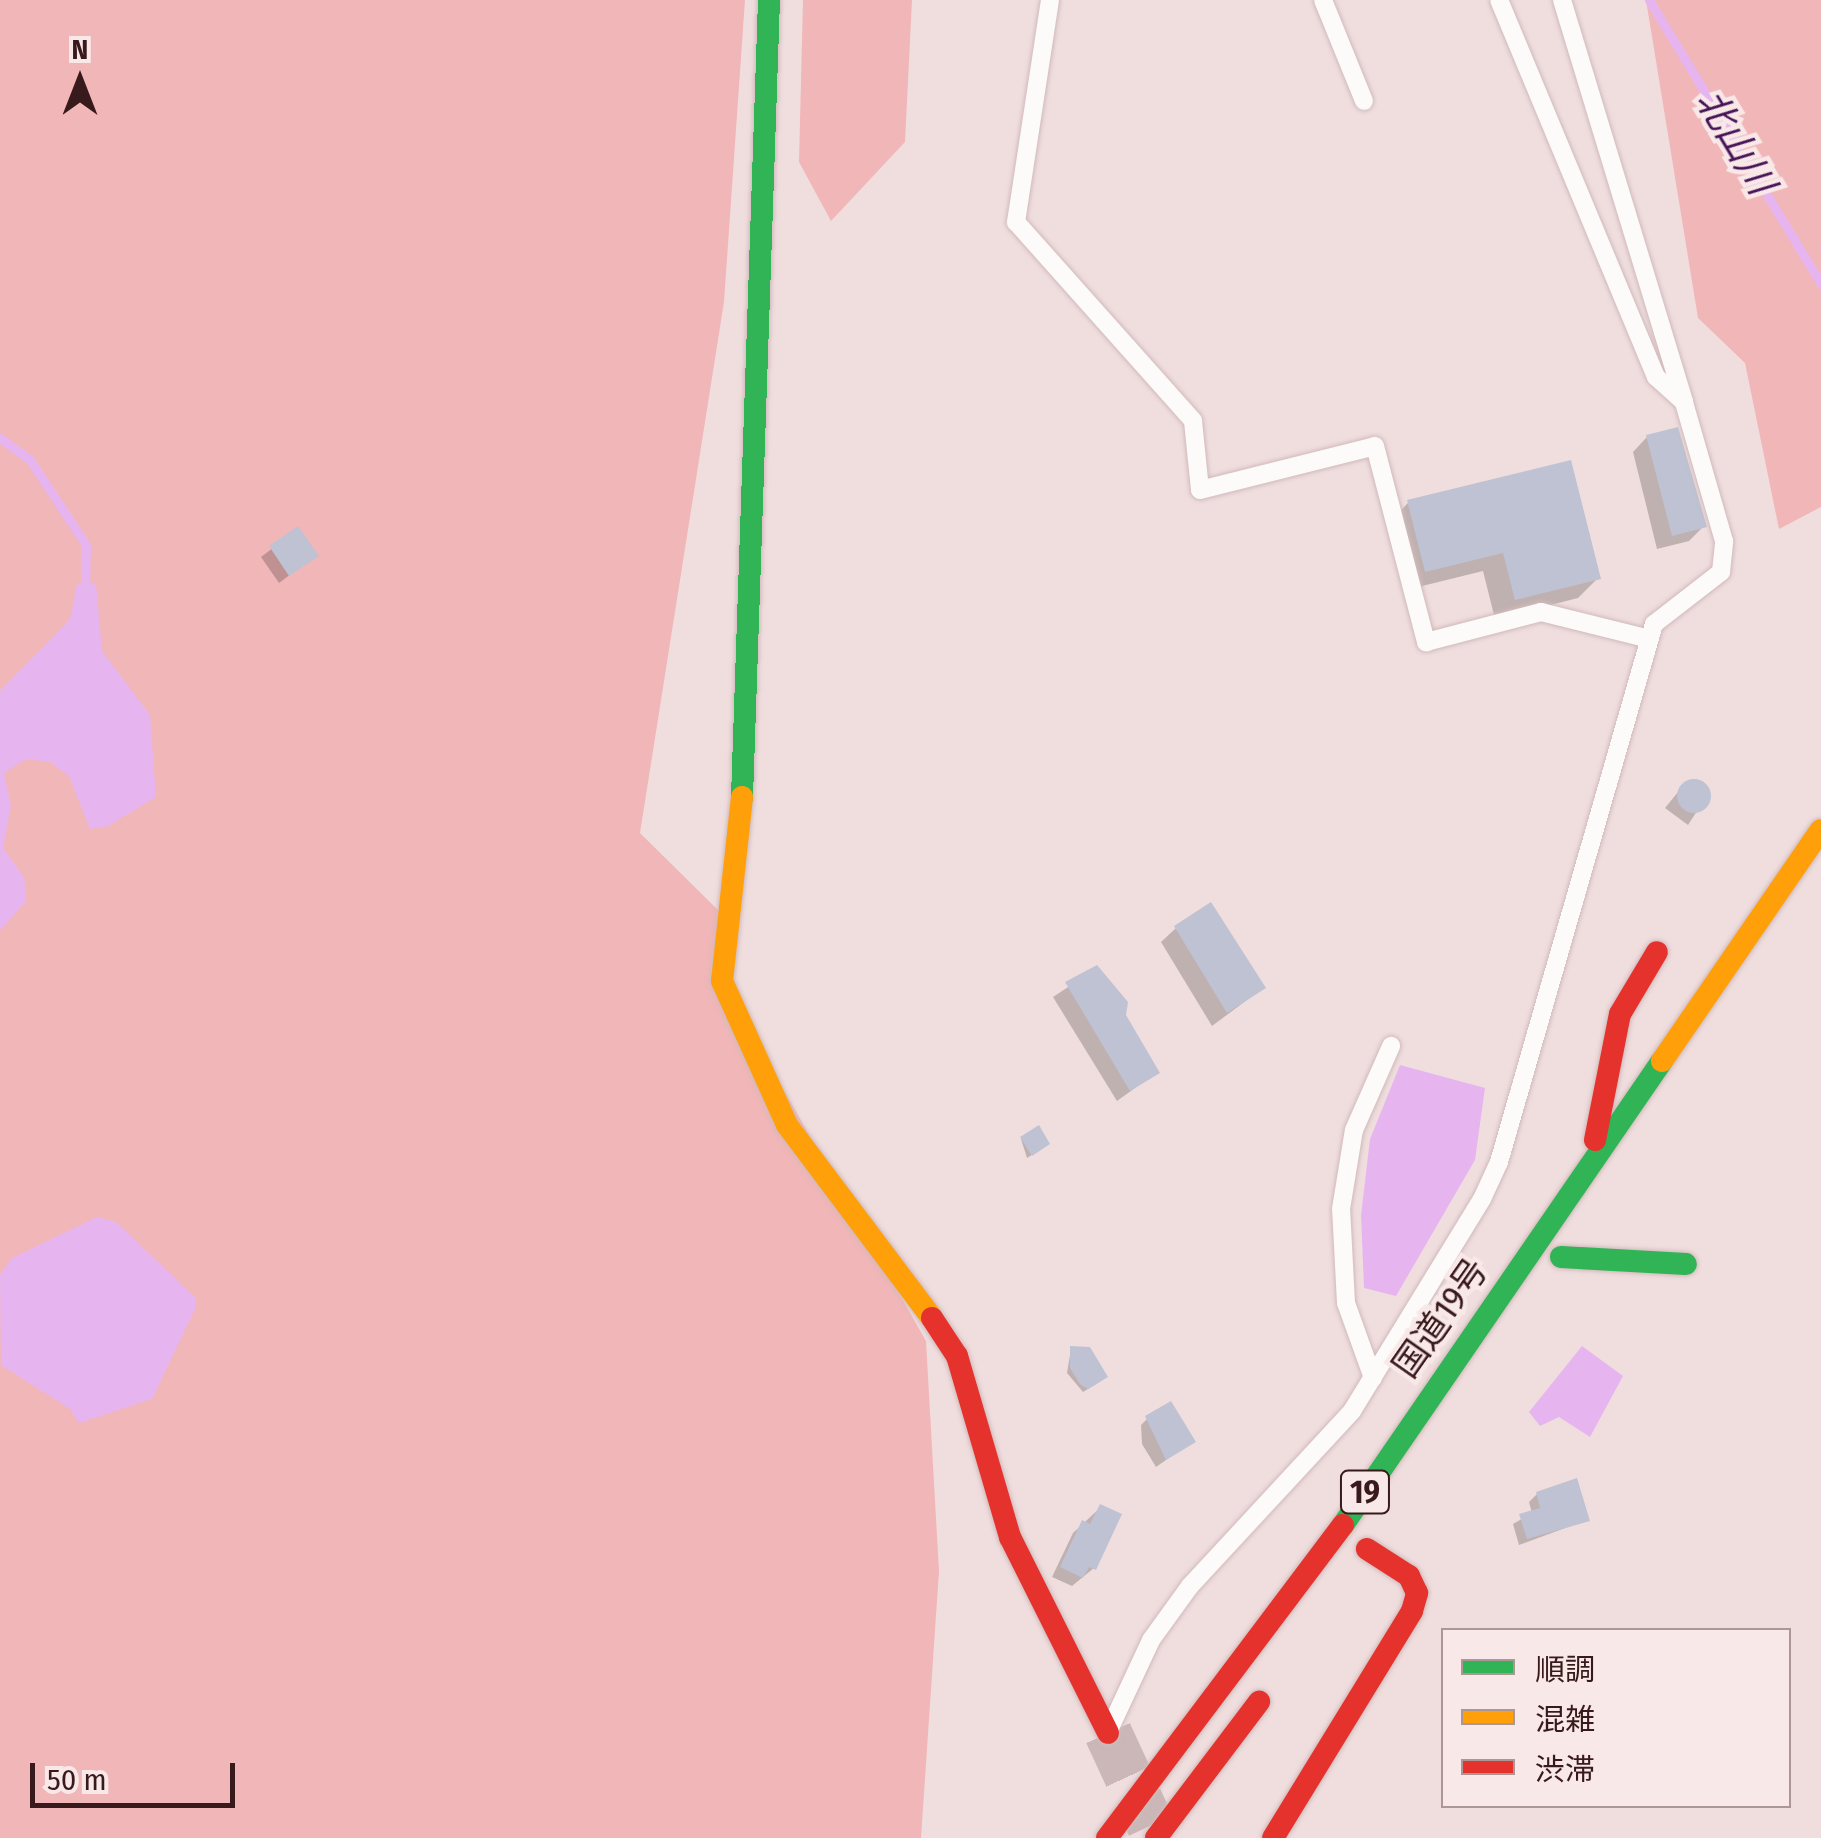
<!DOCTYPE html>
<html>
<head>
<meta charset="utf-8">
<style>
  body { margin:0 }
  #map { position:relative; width:1821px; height:1838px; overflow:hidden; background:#f0dede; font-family:"Fira Sans Condensed","Noto Sans JP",sans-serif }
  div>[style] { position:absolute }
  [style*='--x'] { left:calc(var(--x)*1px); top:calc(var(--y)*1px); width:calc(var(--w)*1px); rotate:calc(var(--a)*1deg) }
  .green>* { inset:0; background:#f1b6b8 }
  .water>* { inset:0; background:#e6b5f0 }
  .shadow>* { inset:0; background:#0003 }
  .stream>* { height:9px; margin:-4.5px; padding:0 4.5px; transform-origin:4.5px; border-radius:4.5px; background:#e6b5f0 }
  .building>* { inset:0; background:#bec2d2 }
  .round { border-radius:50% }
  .secondary-tunnel>* { height:48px; margin-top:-24px; transform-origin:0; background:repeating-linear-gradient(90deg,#cbb7b7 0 48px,transparent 0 72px) }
  .roads { filter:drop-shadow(0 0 2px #d1babb) drop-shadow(0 0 2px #d1babb) }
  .lane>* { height:18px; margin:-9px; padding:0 9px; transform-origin:9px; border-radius:9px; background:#fdfafa }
  .fast>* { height:22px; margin:-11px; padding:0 11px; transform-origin:11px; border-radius:11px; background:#30b455 }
  .slow>* { height:22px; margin:-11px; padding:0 11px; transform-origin:11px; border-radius:11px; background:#ff9f0a }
  .jam>* { height:22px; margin:-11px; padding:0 11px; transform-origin:11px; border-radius:11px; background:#e5322d }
  span { translate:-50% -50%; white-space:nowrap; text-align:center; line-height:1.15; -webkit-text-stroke:9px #f9e8e8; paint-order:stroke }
  .shield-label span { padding:2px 8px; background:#f9e8e8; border:2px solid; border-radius:8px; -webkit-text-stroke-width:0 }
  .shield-label { font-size:32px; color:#381a1c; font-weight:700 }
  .street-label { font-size:35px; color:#381a1c }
  .water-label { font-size:38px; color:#461456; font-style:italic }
  .legend { position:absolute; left:1441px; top:1628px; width:350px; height:180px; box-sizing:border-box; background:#f9e8e8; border:2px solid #ac9696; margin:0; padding:12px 18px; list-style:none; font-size:30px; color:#381a1c }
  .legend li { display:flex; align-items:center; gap:20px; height:50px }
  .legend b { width:50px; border:2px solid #ac9696 }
  .north { position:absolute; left:30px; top:30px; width:100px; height:100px; -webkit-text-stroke:8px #f9e8e8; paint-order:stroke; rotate:0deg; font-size:28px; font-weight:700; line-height:40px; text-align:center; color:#381a1c }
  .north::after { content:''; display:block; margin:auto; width:35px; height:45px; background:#381a1c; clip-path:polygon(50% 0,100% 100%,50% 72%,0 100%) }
  .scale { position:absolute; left:30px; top:1763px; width:205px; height:45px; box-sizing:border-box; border:5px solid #381a1c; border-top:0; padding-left:12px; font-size:30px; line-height:35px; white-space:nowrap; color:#381a1c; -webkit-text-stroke:8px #f9e8e8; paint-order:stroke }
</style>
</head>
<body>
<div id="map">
  <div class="green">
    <i style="clip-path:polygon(0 0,745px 0,724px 302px,640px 833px,718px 910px,715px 969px,926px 1341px,939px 1571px,921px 1838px,0 1838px)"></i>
    <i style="clip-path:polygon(803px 0,912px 0,905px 142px,831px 221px,799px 162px)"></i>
    <i style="clip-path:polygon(1646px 0,1821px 0,1821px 507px,1779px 529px,1745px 363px,1698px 318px)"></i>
  </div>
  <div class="water">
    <i style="clip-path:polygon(96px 583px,102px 651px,150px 715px,156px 797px,108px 826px,90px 829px,69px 776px,50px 762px,26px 759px,4px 773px,11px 805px,3px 848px,24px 877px,26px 902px,0 930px,0 691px,70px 619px,77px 584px)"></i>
    <i style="clip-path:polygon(1400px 1065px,1485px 1088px,1475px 1160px,1396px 1296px,1364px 1288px,1361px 1215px,1370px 1139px)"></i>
    <i style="clip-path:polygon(97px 1217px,116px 1222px,196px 1298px,196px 1307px,152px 1399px,79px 1423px,70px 1409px,1px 1365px,0 1275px,12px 1258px)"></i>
    <i style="clip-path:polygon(1582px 1346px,1623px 1376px,1590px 1437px,1559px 1417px,1540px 1426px,1529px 1412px)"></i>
  </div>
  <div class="shadow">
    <i style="clip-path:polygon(1647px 437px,1704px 526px,1689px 541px,1657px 549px,1633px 452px)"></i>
    <i style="clip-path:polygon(1409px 502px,1598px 578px,1578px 598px,1495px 619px,1483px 571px,1406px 590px,1389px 522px)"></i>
    <i style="clip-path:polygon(298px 529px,315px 556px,279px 583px,261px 557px)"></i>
    <i style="clip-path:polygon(1687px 781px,1708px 794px,1688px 825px,1665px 808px)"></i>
    <i style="clip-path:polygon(1176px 928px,1263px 988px,1212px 1026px,1161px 942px)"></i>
    <i style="clip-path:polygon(1097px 968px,1156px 1073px,1117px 1101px,1053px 997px)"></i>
    <i style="clip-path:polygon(1021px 1139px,1043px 1148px,1027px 1158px)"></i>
    <i style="clip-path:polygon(1071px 1349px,1101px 1381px,1083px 1392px,1067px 1373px)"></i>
    <i style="clip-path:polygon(1151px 1415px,1192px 1442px,1156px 1467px,1142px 1444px,1141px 1425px)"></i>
    <i style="clip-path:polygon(1537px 1494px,1587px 1520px,1519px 1545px,1513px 1524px,1532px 1513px,1529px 1502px)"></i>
    <i style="clip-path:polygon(1101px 1507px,1094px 1568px,1072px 1586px,1052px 1577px,1073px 1533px)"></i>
  </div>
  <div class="stream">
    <i style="--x:1649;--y:0;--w:332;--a:58.8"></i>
    <i style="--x:0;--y:438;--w:37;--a:36"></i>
    <i style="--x:30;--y:460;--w:102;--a:56.6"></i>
    <i style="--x:86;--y:545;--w:48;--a:91.2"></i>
  </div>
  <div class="building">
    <i style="clip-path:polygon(1678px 427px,1707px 527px,1672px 536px,1646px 435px)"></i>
    <i style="clip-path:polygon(1571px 460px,1601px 579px,1515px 600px,1503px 553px,1425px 572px,1407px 500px)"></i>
    <i style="clip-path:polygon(298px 526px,319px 556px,289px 576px,269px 546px)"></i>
    <i class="round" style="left:1677px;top:779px;width:34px;height:34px"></i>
    <i style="clip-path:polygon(1211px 902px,1266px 988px,1227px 1013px,1174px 926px)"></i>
    <i style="clip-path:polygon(1097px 965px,1128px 1002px,1126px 1015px,1160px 1073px,1130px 1091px,1065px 982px)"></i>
    <i style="clip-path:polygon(1039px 1125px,1050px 1144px,1032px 1156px,1020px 1137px)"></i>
    <i style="clip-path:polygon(1070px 1346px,1090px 1347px,1108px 1377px,1088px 1389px,1080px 1384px,1070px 1368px)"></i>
    <i style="clip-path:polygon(1171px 1401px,1196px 1442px,1166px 1460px,1145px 1416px)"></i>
    <i style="clip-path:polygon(1577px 1478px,1590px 1521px,1527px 1539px,1519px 1514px,1540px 1508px,1536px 1492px)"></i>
    <i style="clip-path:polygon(1100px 1504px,1122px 1514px,1096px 1570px,1089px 1567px,1083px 1578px,1060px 1567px,1082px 1520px,1090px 1524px)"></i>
  </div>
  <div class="secondary-tunnel">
    <i style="--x:1108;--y:1733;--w:102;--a:65.2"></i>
  </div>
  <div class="roads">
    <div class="lane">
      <i style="--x:1050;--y:0;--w:225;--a:98.7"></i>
      <i style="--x:1016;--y:222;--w:266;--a:48.3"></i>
      <i style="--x:1193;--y:421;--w:69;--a:84.2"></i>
      <i style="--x:1200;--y:490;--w:180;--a:-14.1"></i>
      <i style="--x:1375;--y:446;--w:203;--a:75.4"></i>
      <i style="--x:1426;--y:642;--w:119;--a:-14.6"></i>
      <i style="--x:1541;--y:612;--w:111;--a:14"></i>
      <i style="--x:1323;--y:0;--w:109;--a:67.9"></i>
      <i style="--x:1562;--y:0;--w:420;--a:73.1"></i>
      <i style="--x:1373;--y:1378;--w:80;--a:-109.8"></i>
      <i style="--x:1346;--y:1303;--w:94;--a:-93"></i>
      <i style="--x:1341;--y:1209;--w:80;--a:-80.7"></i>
      <i style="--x:1354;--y:1130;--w:92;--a:-66.2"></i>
      <i style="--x:1110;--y:1728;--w:97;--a:-65"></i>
      <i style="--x:1151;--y:1640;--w:67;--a:-54.2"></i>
      <i style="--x:1190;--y:1586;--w:238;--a:-47.2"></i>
      <i style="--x:1352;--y:1411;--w:249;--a:-58.5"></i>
      <i style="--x:1482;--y:1199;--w:41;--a:-65.3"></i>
      <i style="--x:1499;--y:1162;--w:560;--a:-73.93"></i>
      <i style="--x:1654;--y:624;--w:85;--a:-37.8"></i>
      <i style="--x:1721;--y:572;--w:31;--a:-84"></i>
      <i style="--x:1724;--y:541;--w:145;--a:-106.1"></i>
      <i style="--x:1684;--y:402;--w:38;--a:-138"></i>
      <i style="--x:1656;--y:377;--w:408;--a:-112.6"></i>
    </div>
    <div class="fast">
      <i style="--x:742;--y:797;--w:797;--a:-88.06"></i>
      <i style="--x:1561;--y:1257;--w:125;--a:3.2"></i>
      <i style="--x:1343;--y:1525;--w:563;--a:-55.49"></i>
    </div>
    <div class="slow">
      <i style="--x:742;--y:797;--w:185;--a:96.2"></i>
      <i style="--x:722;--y:981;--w:158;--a:65.7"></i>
      <i style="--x:787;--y:1125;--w:241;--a:53.1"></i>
      <i style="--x:1662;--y:1061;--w:280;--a:-55.5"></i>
    </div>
    <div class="jam">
      <i style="--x:1595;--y:1140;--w:128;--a:-78.8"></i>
      <i style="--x:1620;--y:1014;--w:72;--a:-59.2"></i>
      <i style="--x:932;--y:1318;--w:45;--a:56.7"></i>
      <i style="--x:957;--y:1356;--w:189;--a:73.7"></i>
      <i style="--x:1010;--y:1537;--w:219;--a:63.4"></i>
      <i style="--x:1107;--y:1838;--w:392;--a:-53"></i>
      <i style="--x:1156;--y:1838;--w:171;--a:-52.9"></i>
      <i style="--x:1273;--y:1838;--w:266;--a:-58.5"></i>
      <i style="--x:1412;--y:1611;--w:19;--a:-74"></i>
      <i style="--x:1417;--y:1593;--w:19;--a:-115"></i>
      <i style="--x:1409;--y:1576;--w:50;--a:-147.3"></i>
    </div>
  </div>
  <div class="shield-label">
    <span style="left:1365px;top:1492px">19</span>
  </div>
  <div class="street-label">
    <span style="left:1440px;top:1318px;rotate:-55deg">国道19号</span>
  </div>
  <div class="water-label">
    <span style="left:1735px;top:142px;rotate:59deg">北山川</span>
  </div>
  <ul class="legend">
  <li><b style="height:12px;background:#30b455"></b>順調</li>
  <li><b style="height:12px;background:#ff9f0a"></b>混雑</li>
  <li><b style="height:12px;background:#e5322d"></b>渋滞</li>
  </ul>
  <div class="north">N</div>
  <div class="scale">50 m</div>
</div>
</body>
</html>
